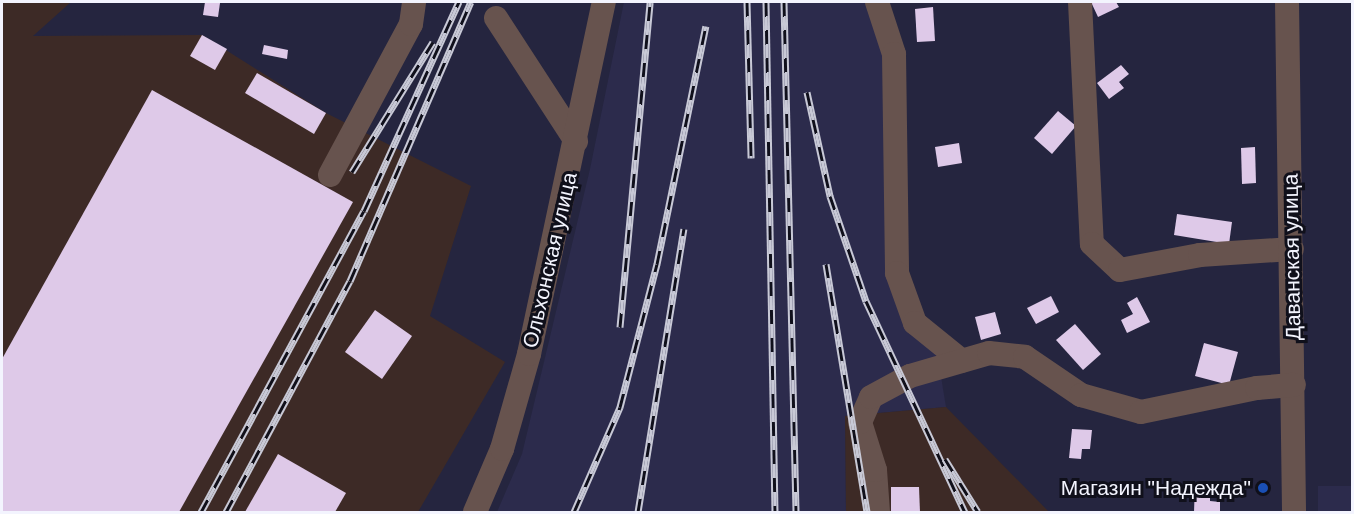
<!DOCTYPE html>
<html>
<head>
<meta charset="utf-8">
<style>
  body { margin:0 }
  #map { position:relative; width:1354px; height:514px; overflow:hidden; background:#25253f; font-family:Helvetica,sans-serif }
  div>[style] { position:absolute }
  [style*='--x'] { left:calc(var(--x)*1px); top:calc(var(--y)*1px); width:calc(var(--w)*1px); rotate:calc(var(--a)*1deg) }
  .built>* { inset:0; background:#2c2b4c }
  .industrial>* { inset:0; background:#3d2a26 }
  .building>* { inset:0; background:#dec9e8 }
  .minor>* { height:24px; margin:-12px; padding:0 12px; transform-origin:12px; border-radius:12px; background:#67534e }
  .rail>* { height:7px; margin-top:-3.5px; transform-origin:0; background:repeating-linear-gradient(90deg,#10101b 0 14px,#c8c9d6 0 28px); box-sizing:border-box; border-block:2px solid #c8c9d6 }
  .dots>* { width:16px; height:16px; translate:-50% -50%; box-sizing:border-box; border:3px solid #10101b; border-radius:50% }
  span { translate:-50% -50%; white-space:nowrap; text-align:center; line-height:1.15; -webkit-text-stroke:6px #10101b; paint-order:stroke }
  .street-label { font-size:21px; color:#f3f4fe }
  .poi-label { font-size:21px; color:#f3f4fe }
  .right { translate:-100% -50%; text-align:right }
  .frame { position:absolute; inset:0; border:3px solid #f3f4fe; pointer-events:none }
</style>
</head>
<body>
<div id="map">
  <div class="built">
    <i style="clip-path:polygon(624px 2px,886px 2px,905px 272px,921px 320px,933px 328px,946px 407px,845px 416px,846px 512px,497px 512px,522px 454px,590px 169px)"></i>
    <i style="clip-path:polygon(1318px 486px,1352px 486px,1352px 512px,1318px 512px)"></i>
  </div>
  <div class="industrial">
    <i style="clip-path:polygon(2px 2px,71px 2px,33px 36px,202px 35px,326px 113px,471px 186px,430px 316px,505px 362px,418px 512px,2px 512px)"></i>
    <i style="clip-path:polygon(946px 407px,1049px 512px,846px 512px,845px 416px)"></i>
  </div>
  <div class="building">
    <i style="clip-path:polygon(205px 2px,220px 3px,218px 17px,203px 15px)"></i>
    <i style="clip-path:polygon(1091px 2px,1116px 2px,1119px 7px,1098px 17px)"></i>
    <i style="clip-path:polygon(933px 7px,935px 41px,917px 42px,915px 9px)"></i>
    <i style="clip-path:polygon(202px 35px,227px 49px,215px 70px,190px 56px)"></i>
    <i style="clip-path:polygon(264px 45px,288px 50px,287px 59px,262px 54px)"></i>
    <i style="clip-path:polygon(1121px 65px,1129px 74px,1119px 82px,1124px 88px,1109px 99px,1097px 83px)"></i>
    <i style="clip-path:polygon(257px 73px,326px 113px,314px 134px,245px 93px)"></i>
    <i style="clip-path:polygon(152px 90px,353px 202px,179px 512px,2px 512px,2px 359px)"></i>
    <i style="clip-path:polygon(1058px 111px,1076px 126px,1052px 154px,1034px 138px)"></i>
    <i style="clip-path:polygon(959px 143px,962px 163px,938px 167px,935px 147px)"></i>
    <i style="clip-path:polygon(1255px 147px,1256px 183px,1242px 184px,1241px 148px)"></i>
    <i style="clip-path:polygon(1177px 214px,1232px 222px,1229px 244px,1174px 235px)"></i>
    <i style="clip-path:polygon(1051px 296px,1059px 312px,1036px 324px,1027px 308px)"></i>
    <i style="clip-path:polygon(1137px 297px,1150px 322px,1127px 333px,1121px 320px,1133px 314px,1127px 303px)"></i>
    <i style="clip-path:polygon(375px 310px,412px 336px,382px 379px,345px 352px)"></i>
    <i style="clip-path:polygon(995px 312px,1001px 334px,981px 340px,975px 317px)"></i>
    <i style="clip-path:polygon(1075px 324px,1101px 354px,1083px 370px,1056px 340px)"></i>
    <i style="clip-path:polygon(1204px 343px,1238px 352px,1229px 385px,1195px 376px)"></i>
    <i style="clip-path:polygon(1072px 429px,1092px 430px,1090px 449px,1082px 449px,1081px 459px,1069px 458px)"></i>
    <i style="clip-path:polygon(278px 454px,346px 493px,335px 512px,245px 512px)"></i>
    <i style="clip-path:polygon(1195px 483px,1210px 484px,1210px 501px,1220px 502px,1220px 512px,1194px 512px)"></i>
    <i style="clip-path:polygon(891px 487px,919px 487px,920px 512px,891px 512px)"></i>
  </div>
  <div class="minor">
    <i style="--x:877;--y:2;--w:55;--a:71.9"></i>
    <i style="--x:894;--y:54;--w:219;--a:89.2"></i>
    <i style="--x:897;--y:273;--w:53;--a:70.2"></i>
    <i style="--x:915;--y:323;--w:60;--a:39"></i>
    <i style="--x:1080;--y:2;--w:242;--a:87.2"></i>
    <i style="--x:1092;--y:244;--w:38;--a:43"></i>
    <i style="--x:1120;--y:270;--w:81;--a:-10.6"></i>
    <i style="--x:1200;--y:255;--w:92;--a:-3.7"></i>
    <i style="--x:1287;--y:2;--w:510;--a:89.21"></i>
    <i style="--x:496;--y:18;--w:147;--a:57"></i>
    <i style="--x:330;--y:175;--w:171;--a:-61.8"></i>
    <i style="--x:411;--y:24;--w:22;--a:-82"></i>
    <i style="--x:475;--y:512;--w:69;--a:-66.8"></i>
    <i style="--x:502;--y:449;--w:99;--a:-74.1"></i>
    <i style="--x:529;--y:354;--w:360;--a:-78"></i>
    <i style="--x:878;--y:512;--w:42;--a:-94.1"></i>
    <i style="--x:875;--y:470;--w:50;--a:-107.4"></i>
    <i style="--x:860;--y:422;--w:27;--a:-66"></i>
    <i style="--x:871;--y:397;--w:44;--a:-28.3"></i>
    <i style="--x:910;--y:376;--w:82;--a:-16.2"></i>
    <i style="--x:989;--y:353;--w:36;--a:6"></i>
    <i style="--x:1025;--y:357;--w:68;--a:34.2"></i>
    <i style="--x:1081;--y:395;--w:62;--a:15.8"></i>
    <i style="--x:1141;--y:412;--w:118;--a:-11.7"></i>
    <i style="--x:1257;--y:388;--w:37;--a:-5"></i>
  </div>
  <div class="rail">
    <i style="--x:747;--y:2;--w:156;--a:88.5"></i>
    <i style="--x:766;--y:2;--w:510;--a:88.99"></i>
    <i style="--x:784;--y:2;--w:510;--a:88.65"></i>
    <i style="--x:807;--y:92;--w:107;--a:77.5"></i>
    <i style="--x:830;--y:196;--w:111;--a:71.1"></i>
    <i style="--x:866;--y:301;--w:233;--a:64.9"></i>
    <i style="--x:352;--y:172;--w:153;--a:-58.1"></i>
    <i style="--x:826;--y:264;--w:251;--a:80.6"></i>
    <i style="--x:620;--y:327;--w:326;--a:-84.7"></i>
    <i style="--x:945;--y:459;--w:62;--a:58.1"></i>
    <i style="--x:201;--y:512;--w:342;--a:-61.6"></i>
    <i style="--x:364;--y:211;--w:230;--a:-65.6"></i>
    <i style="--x:226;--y:512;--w:262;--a:-61.8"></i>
    <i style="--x:350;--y:281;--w:304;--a:-66.6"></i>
    <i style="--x:574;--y:512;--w:115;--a:-66.3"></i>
    <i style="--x:620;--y:407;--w:148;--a:-75.5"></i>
    <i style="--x:657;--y:264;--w:243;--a:-78.4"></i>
    <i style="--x:638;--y:512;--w:287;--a:-80.8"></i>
  </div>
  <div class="dots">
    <i style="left:1263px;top:488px;background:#1a4fb4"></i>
  </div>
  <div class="street-label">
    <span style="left:1292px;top:257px;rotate:-91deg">Даванская улица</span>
    <span style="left:550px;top:260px;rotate:-77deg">Ольхонская улица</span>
  </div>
  <div class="poi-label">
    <span class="right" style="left:1251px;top:488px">Магазин "Надежда"</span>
  </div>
  <div class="frame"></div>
</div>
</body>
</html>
